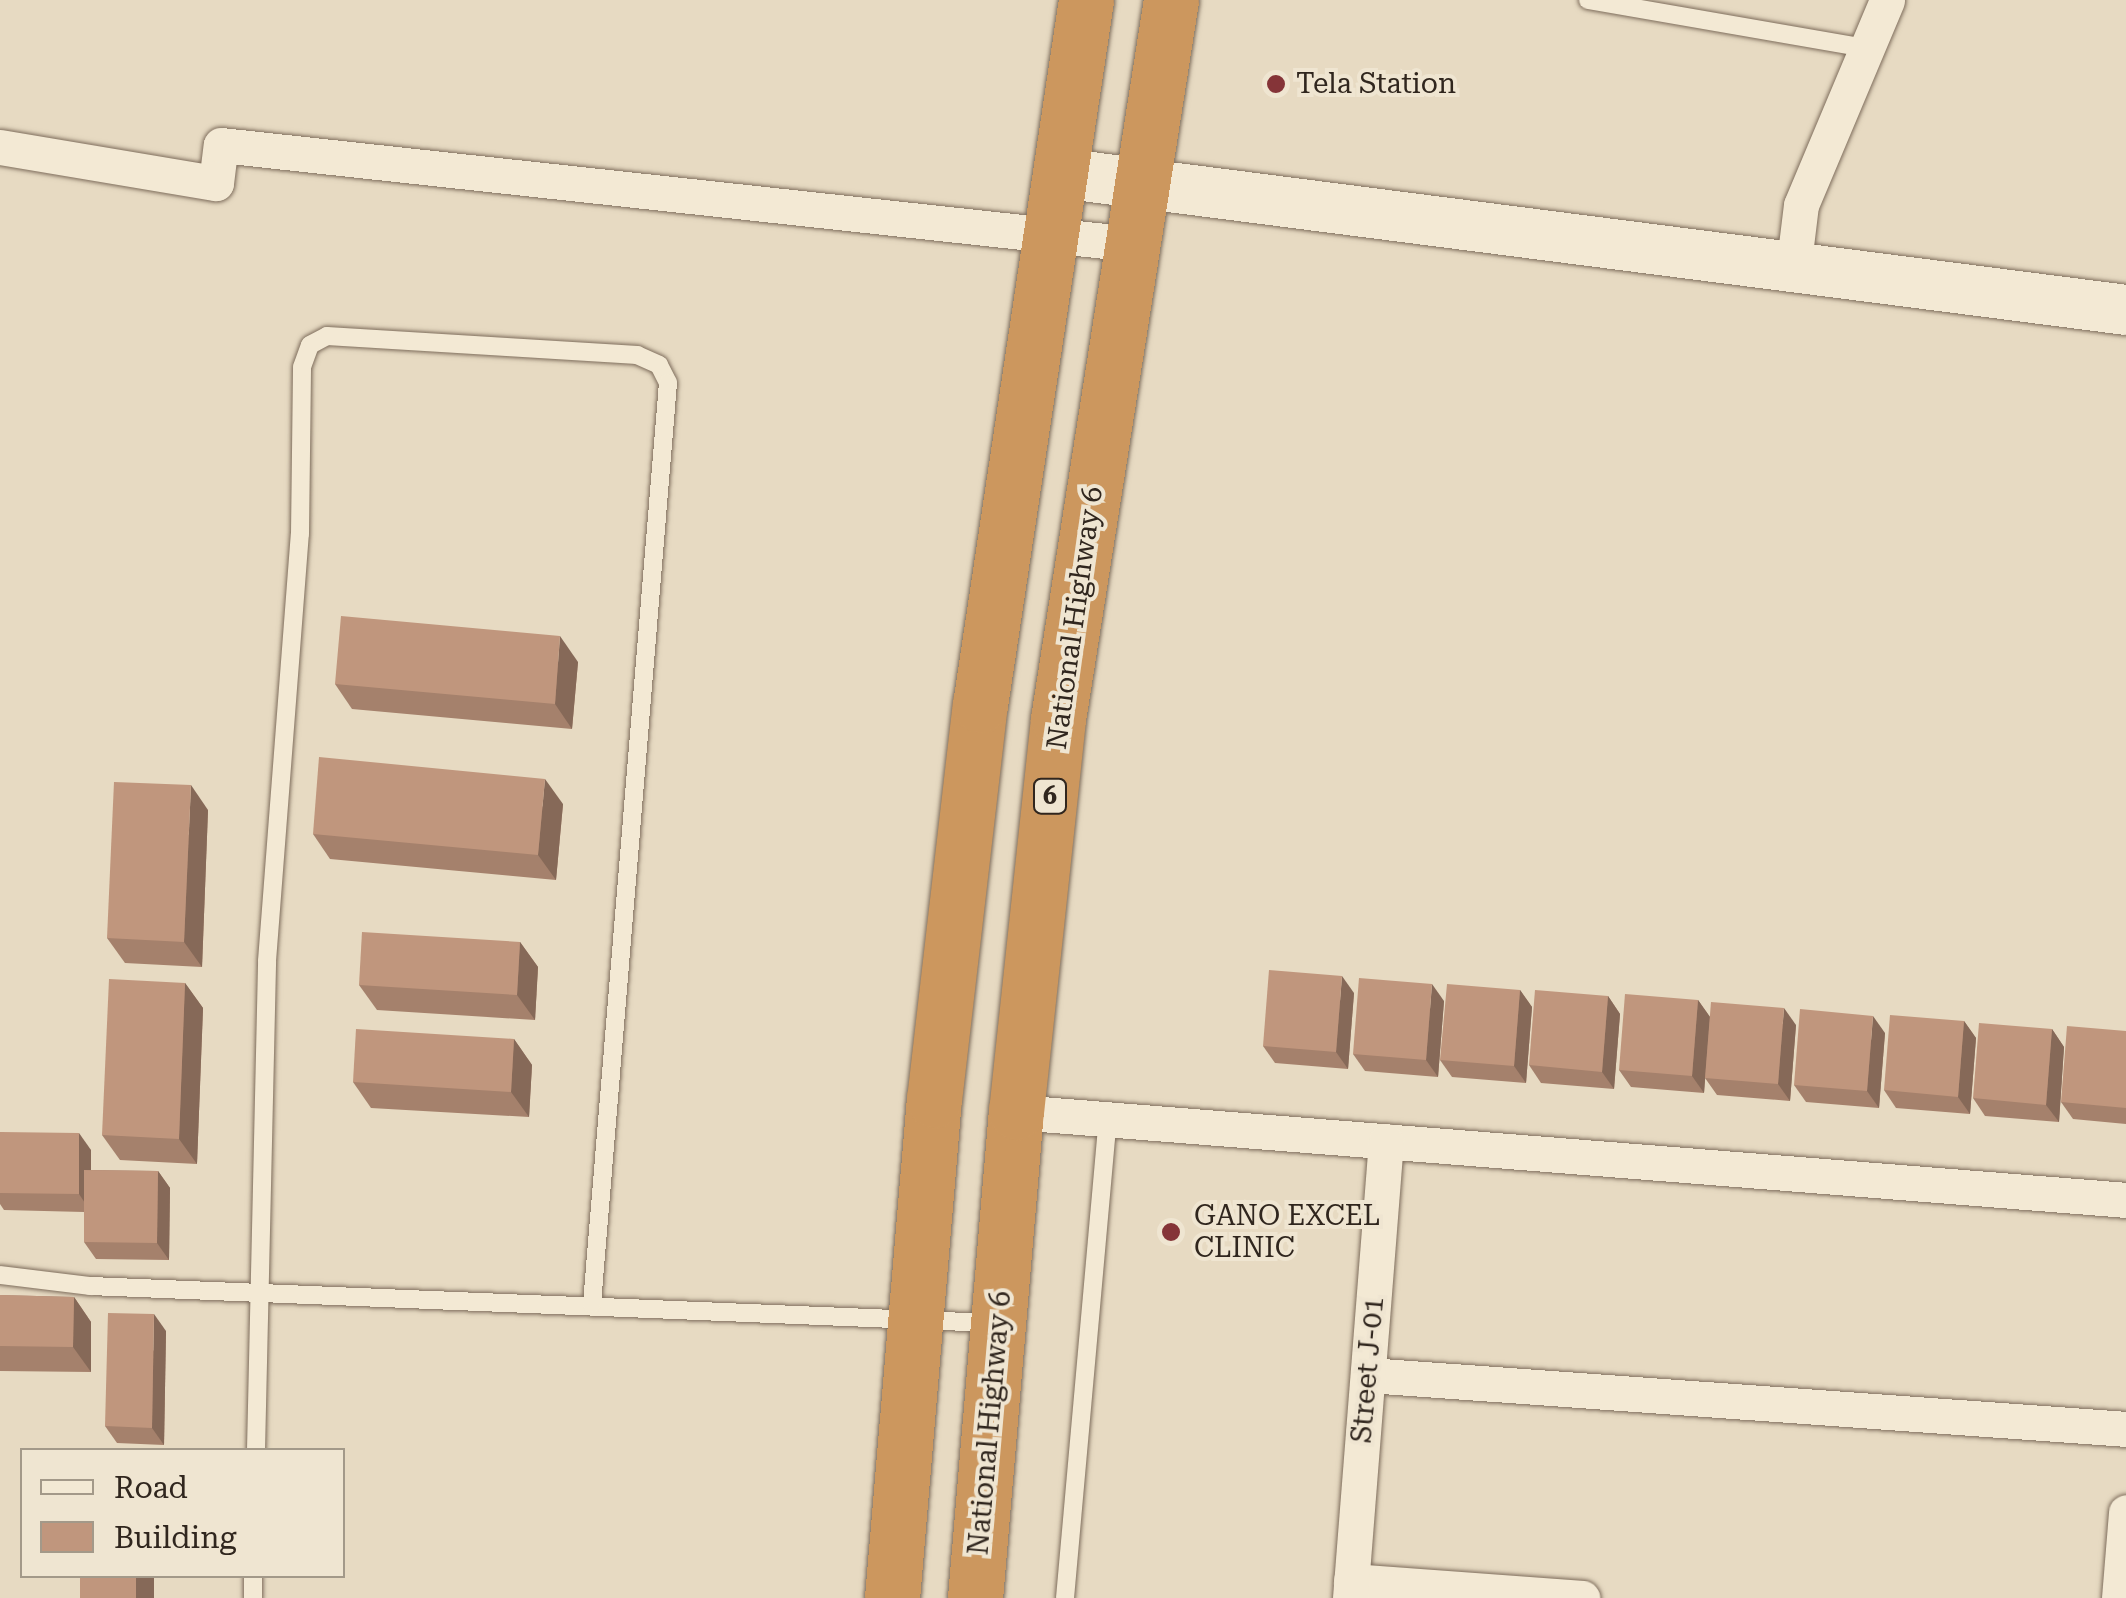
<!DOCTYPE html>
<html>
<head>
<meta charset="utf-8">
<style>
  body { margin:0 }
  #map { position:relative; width:2126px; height:1598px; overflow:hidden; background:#e7dac2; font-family:"Roboto Serif",serif }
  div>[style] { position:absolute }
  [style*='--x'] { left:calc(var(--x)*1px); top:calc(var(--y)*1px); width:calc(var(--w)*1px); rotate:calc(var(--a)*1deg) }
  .roads { filter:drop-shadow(0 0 2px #7e6d5c) drop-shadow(0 0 2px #7e6d5c) }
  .lane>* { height:18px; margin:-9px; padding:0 9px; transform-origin:9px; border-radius:9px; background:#f3e9d4 }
  .street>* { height:35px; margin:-17.5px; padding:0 17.5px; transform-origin:17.5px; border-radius:17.5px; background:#f3e9d4 }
  .secondary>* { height:50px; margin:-25px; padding:0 25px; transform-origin:25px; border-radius:25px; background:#f3e9d4 }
  .highway>* { height:55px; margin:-27.5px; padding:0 27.5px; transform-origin:27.5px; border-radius:27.5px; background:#cc975e }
  .wall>* { inset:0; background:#a5816c }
  .shaded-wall>* { inset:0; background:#866958 }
  .building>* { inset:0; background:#c0967d }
  .dots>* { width:28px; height:28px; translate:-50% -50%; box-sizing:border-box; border:5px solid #efe5d1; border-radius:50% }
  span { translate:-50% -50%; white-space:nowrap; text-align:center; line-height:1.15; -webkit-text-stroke:8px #efe5d1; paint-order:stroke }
  .shield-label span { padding:2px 8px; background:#efe5d1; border:2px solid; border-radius:8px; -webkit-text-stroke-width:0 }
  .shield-label { font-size:25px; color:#30261e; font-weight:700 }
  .poi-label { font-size:28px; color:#30261e }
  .left { translate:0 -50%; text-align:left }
  .street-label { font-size:28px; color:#30261e }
  .legend { position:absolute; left:20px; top:1448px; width:325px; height:130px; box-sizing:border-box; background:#efe5d1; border:2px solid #a39989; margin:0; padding:12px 18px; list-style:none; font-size:30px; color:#30261e }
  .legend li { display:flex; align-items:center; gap:20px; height:50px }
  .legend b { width:50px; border:2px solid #a39989 }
</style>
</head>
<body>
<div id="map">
  <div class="roads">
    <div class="lane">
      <i style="--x:1588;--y:0;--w:282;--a:9.8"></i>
      <i style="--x:0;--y:1275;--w:91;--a:7"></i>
      <i style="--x:90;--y:1286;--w:904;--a:2.35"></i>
      <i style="--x:256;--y:1450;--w:489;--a:-88.7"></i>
      <i style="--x:267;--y:961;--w:428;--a:-85.6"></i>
      <i style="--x:300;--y:534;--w:167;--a:-89.3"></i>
      <i style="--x:302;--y:367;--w:23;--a:-70"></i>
      <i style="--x:310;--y:345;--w:19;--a:-28"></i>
      <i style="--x:327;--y:336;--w:311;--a:3.5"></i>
      <i style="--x:637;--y:355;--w:24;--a:24"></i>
      <i style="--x:659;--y:365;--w:20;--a:63"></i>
      <i style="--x:668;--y:383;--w:924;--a:94.72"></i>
      <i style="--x:253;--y:1598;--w:22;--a:-90"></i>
      <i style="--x:1065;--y:1598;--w:481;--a:-84.9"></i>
    </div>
    <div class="street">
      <i style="--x:0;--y:147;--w:219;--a:9.5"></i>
      <i style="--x:216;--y:183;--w:38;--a:-83"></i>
      <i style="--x:221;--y:145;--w:916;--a:6.2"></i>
      <i style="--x:1793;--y:270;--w:65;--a:-83"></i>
      <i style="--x:1801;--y:205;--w:222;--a:-67.2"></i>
      <i style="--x:1016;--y:1112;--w:1113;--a:4.53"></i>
      <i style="--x:1368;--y:1375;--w:760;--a:4.07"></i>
      <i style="--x:1351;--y:1581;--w:232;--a:4.2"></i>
      <i style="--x:1350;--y:1598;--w:458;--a:-85.5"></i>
      <i style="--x:2119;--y:1598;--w:86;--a:-85.3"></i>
    </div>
    <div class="secondary">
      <i style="--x:1060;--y:173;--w:1075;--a:7.32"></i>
    </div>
    <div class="highway">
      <i style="--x:892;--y:1598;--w:500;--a:-85.2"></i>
      <i style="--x:934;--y:1100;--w:398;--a:-83.4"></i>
      <i style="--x:980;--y:705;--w:713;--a:-81.45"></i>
      <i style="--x:975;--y:1598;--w:488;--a:-85.2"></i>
      <i style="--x:1016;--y:1112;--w:395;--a:-83.9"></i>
      <i style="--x:1058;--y:719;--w:728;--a:-81.07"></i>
    </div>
  </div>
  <div class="wall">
    <i style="clip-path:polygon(578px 662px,572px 729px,352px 709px,335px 684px)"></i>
    <i style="clip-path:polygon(563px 804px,556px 880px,330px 859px,313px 834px)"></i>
    <i style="clip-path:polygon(208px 810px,202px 967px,125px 963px,107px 938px)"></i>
    <i style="clip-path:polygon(520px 942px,538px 967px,535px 1020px,377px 1010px,359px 985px)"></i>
    <i style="clip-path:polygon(185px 983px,203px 1008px,197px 1164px,120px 1160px,102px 1135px)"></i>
    <i style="clip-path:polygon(1520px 990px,1532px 1007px,1526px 1083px,1452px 1077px,1440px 1060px)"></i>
    <i style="clip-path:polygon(1354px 993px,1348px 1069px,1275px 1063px,1263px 1046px)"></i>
    <i style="clip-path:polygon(1608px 996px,1620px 1014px,1614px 1089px,1541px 1083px,1529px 1065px)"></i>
    <i style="clip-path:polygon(1698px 1000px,1710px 1017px,1796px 1025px,1790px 1101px,1717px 1095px,1705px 1078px,1704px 1093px,1631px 1087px,1619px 1070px)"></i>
    <i style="clip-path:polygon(1444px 1001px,1438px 1077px,1365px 1071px,1353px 1054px)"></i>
    <i style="clip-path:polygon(1964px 1021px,1976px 1038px,1970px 1114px,1896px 1108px,1884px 1090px)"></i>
    <i style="clip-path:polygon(2052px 1029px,2064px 1047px,2059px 1122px,1985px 1116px,1973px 1098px)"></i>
    <i style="clip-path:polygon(2126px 1031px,2126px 1124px,2073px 1119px,2061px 1102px)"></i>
    <i style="clip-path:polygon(1885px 1033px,1879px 1108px,1806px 1102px,1794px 1085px)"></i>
    <i style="clip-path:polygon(514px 1039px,532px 1065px,529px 1117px,371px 1108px,353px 1082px)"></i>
    <i style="clip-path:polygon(0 1132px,91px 1150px,91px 1170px,158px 1171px,170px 1188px,169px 1260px,96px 1259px,84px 1242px,84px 1212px,4px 1210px,0 1204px)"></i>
    <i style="clip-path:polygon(0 1295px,74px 1297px,91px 1322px,91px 1372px,0 1371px)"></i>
    <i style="clip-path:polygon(166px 1331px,164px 1445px,117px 1443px,105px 1426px)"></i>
  </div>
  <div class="shaded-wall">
    <i style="clip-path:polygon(560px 636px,578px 662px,572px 729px,555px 704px)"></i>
    <i style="clip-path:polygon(545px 779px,563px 804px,556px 880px,538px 855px)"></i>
    <i style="clip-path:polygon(191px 785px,208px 810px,202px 967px,184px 942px)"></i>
    <i style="clip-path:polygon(520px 942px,538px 967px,535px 1020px,517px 995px)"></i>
    <i style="clip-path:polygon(1342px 976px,1354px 993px,1348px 1069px,1336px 1052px)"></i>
    <i style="clip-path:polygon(185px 983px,203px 1008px,197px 1164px,179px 1139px)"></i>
    <i style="clip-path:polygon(1432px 984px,1444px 1001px,1438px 1077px,1426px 1060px)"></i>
    <i style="clip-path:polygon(1520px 990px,1532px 1007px,1526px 1083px,1514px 1066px)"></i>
    <i style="clip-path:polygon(1608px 996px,1620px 1014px,1614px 1089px,1602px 1072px)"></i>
    <i style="clip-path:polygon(1698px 1000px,1710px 1017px,1704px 1093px,1692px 1076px)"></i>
    <i style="clip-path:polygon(1784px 1008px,1796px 1025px,1790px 1101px,1778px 1084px)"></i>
    <i style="clip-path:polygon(1873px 1016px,1885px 1033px,1879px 1108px,1867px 1091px)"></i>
    <i style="clip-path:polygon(1964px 1021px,1976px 1038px,1970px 1114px,1958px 1097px)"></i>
    <i style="clip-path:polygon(2052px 1029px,2064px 1047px,2059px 1122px,2046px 1105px)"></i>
    <i style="clip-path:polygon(514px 1039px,532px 1065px,529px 1117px,511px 1092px)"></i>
    <i style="clip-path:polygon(79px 1133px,91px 1150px,91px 1212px,79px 1194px)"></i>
    <i style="clip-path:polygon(158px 1171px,170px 1188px,169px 1260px,157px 1243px)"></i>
    <i style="clip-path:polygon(74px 1297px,91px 1322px,91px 1372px,73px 1347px)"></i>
    <i style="clip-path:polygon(154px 1314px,166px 1331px,164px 1445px,152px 1428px)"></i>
    <i style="clip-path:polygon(136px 1576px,154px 1576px,154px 1598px,136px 1598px)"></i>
  </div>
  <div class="building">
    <i style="clip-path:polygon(341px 616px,560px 636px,555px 704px,335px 684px)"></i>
    <i style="clip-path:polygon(319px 757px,545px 779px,538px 855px,313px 834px)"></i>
    <i style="clip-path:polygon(114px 782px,191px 785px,184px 942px,107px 938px)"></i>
    <i style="clip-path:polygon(362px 932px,520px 942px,517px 995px,359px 985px)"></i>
    <i style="clip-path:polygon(1269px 970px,1342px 976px,1336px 1052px,1263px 1046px)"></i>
    <i style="clip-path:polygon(1359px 978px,1432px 984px,1426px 1060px,1353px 1054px)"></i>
    <i style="clip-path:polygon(109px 979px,185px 983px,179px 1139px,102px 1135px)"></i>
    <i style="clip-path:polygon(1447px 984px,1520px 990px,1514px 1066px,1440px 1060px)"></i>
    <i style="clip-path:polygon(1535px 990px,1608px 996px,1602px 1072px,1529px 1065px)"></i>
    <i style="clip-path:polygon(1625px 994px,1698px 1000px,1692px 1076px,1619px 1070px)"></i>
    <i style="clip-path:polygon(1711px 1002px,1784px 1008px,1778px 1084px,1705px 1078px)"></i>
    <i style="clip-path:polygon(1800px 1009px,1873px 1016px,1867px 1091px,1794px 1085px)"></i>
    <i style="clip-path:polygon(1890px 1015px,1964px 1021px,1958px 1097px,1884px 1090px)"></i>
    <i style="clip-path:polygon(1979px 1023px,2052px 1029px,2046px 1105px,1973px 1098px)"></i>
    <i style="clip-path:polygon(2067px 1026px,2126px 1031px,2126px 1108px,2061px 1102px)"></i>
    <i style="clip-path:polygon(356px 1029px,514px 1039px,511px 1092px,353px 1082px)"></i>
    <i style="clip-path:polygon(0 1132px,79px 1133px,79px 1194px,0 1193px)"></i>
    <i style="clip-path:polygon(84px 1170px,158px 1171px,157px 1243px,84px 1242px)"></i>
    <i style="clip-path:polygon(0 1295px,74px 1297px,73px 1347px,0 1346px)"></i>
    <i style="clip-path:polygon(108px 1313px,154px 1314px,152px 1428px,105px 1426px)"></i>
    <i style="clip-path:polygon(80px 1576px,136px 1576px,136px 1598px,80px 1598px)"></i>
  </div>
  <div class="dots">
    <i style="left:1276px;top:84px;background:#853438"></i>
    <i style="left:1171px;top:1232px;background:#853438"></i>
  </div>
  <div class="shield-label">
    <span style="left:1050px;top:796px">6</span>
  </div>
  <div class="poi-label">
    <span class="left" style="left:1296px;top:84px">Tela Station</span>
    <span class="left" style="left:1194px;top:1232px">GANO EXCEL<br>CLINIC</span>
  </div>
  <div class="street-label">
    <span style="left:1075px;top:618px;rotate:-82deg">National Highway 6</span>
    <span style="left:1368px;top:1370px;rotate:-85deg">Street J-01</span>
    <span style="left:990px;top:1423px;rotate:-85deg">National Highway 6</span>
  </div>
  <ul class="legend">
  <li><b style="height:12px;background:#f3e9d4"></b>Road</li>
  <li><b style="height:28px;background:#c0967d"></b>Building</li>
  </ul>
</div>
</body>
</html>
